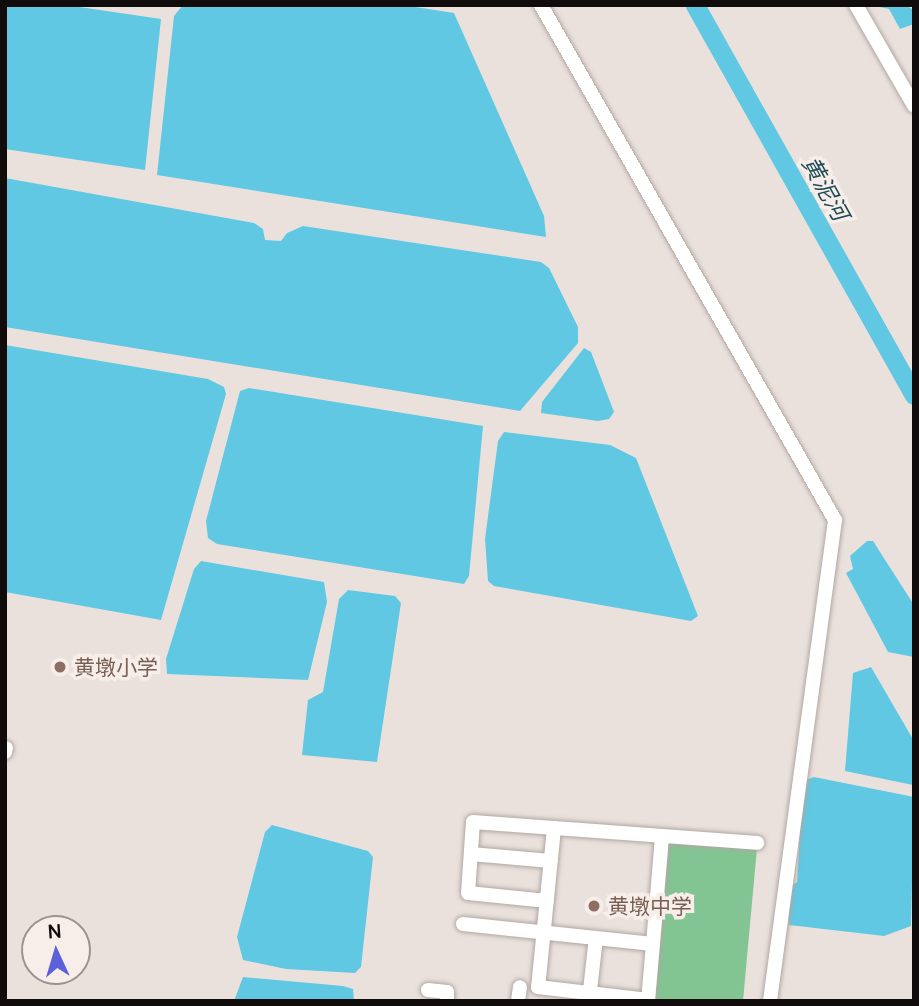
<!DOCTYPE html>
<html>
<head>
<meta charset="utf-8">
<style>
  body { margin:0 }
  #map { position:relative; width:919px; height:1006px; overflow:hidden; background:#eae1dc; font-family:Manrope,"Noto Sans SC",sans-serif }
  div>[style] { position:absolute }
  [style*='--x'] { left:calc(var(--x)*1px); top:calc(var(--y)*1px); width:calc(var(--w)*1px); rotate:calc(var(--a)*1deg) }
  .green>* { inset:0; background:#83c592 }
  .water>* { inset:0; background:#60c8e2 }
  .river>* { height:19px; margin:-9.5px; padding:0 9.5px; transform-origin:9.5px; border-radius:9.5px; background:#60c8e2 }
  .roads { filter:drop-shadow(0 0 2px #b0a7a3) drop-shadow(0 0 2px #b0a7a3) }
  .minor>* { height:14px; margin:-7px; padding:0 7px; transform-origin:7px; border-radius:7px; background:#fff }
  .dots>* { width:19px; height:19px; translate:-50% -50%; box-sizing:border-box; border:4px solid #f7eee9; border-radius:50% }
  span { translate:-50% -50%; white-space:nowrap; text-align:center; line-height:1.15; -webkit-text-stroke:7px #f7eee9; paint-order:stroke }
  .education-label { font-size:21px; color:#785e54 }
  .left { translate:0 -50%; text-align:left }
  .water-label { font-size:23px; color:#1d4b56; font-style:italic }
  .frame { position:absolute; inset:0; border:7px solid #0f0c0b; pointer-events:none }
  .north { position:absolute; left:21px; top:915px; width:70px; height:70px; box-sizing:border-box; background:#f7eee9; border:2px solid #9a9490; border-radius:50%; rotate:356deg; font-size:19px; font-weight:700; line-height:28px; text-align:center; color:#0f0c0b }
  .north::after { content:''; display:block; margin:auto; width:24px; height:32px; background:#5a61d9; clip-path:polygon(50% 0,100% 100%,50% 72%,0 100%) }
</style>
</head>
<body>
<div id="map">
  <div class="green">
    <i style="clip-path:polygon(666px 842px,757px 848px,743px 1001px,652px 1001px)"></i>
  </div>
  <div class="water">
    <i style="clip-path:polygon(5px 5px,66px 5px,161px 19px,145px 170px,5px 149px)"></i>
    <i style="clip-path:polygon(183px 5px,403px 5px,454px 13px,544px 216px,546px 237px,157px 175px,174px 16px)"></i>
    <i style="clip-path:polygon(871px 5px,905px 5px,914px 10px,914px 24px,900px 29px,889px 9px)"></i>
    <i style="clip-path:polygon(5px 178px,254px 223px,263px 229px,265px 240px,281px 241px,287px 233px,303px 226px,541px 262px,549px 268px,578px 327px,578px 343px,520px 411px,5px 327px)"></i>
    <i style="clip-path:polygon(5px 345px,208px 379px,224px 387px,226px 394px,161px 620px,5px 592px)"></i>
    <i style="clip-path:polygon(584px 348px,591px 352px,614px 412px,609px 419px,598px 421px,541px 413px,542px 402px)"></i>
    <i style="clip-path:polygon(249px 388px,483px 426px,469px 576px,464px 584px,217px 544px,208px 538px,206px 521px,240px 391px)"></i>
    <i style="clip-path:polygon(504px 432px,610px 445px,636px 458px,698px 616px,691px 621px,494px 586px,488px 581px,485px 539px,498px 441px)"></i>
    <i style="clip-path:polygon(867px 541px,873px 541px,914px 605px,914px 657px,888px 652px,846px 573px,853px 569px,850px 556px)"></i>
    <i style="clip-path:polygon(201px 561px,324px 582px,327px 602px,308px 680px,167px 674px,166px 659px,194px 569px)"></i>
    <i style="clip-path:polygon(348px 590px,395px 596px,401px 603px,377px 762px,302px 755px,308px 700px,323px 692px,339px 599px)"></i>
    <i style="clip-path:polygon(871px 667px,914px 741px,913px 785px,845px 771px,853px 673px)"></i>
    <i style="clip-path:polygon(814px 777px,914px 797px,911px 926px,884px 936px,789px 925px,787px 902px,789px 888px,797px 882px,803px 781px)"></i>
    <i style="clip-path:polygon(272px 825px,368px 851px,373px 857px,361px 967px,355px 973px,286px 969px,243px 960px,237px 937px,265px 832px)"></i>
    <i style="clip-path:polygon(243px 977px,343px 986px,353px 989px,354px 1001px,234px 1001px)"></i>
  </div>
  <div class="river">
    <i style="--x:695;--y:5;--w:447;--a:60.7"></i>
  </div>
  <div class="roads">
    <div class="minor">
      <i style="--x:541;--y:5;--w:593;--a:60.28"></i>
      <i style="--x:835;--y:520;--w:485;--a:97.7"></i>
      <i style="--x:856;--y:5;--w:116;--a:60.1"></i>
      <i style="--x:5;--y:752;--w:4;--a:-76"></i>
      <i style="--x:554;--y:828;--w:160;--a:95.7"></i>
      <i style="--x:538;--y:987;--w:111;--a:6.7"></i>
      <i style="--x:471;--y:854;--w:80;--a:5"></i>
      <i style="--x:547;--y:901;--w:79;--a:-174.2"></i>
      <i style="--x:468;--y:893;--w:71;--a:-86"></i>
      <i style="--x:473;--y:822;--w:285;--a:4.2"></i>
      <i style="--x:463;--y:924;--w:191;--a:6"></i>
      <i style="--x:653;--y:944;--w:108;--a:-85.2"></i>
      <i style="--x:428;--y:990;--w:19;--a:6"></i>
      <i style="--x:447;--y:992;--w:9;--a:90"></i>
      <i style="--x:589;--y:999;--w:61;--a:-83.5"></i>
      <i style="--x:518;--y:1001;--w:14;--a:-82"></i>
      <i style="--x:648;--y:1001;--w:57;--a:-85"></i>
    </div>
  </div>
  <div class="dots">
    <i style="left:60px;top:667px;background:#8d6e63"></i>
    <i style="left:594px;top:906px;background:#8d6e63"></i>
  </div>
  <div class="education-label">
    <span class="left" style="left:74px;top:667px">黄墩小学</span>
    <span class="left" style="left:608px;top:906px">黄墩中学</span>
  </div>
  <div class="water-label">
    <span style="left:826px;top:188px;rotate:61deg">黄泥河</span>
  </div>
  <div class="frame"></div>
  <div class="north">N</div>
</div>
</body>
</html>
